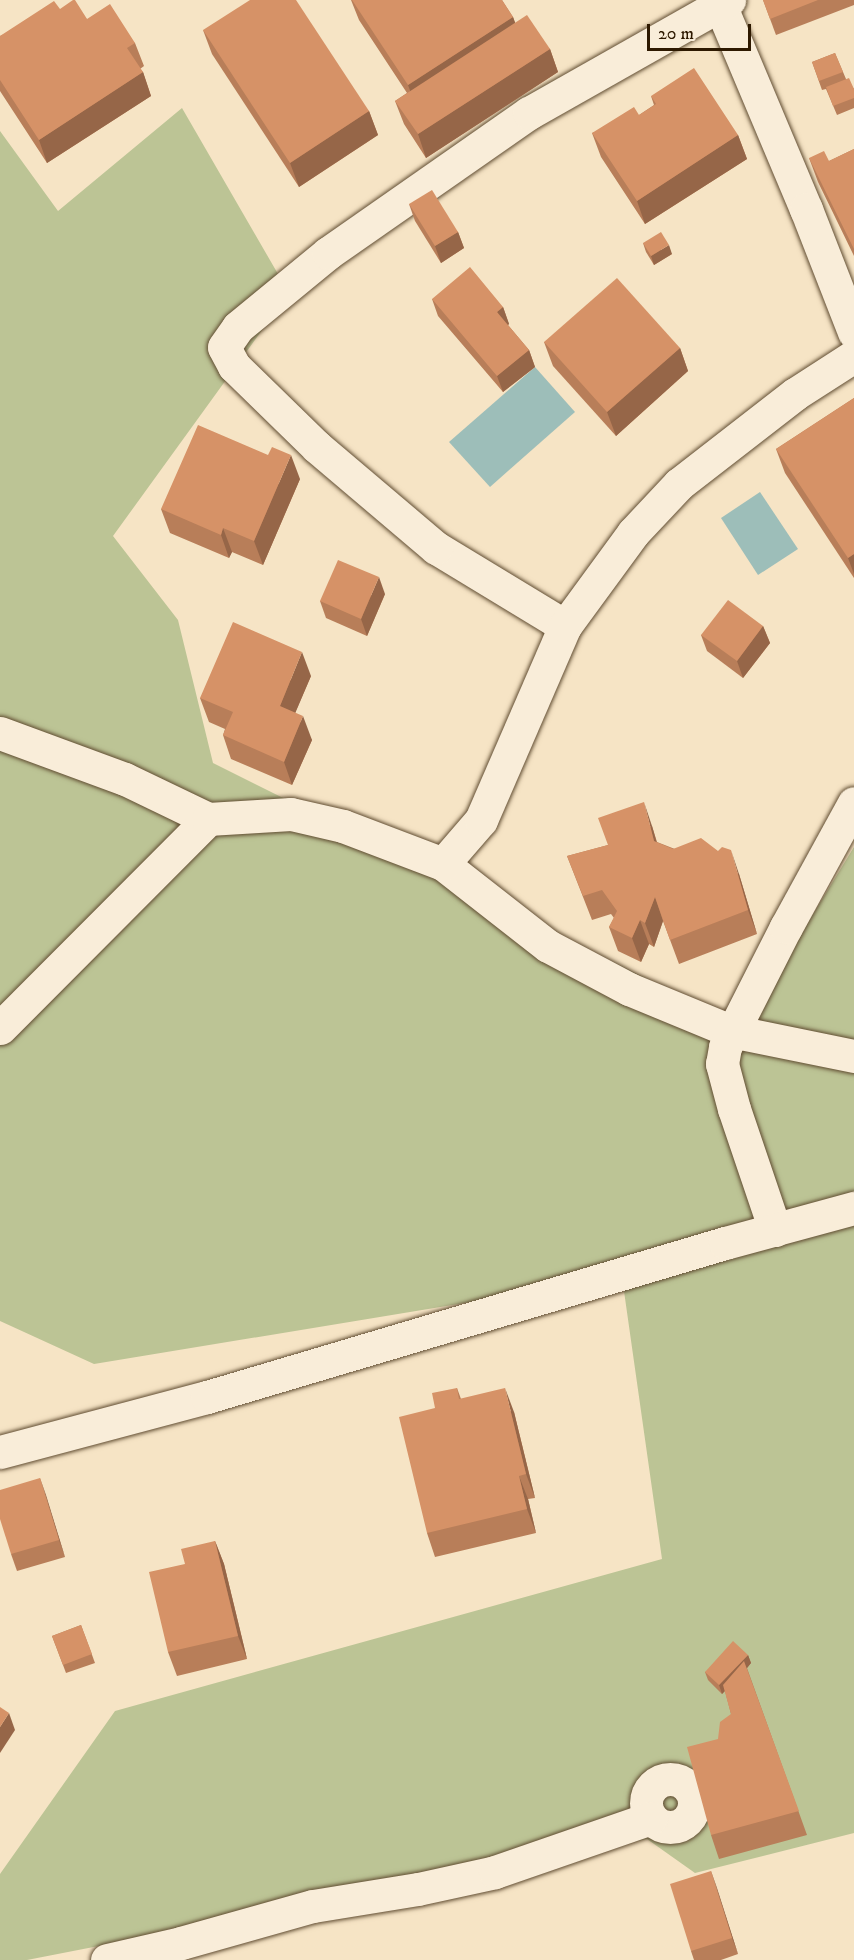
<!DOCTYPE html>
<html>
<head>
<meta charset="utf-8">
<style>
  body { margin:0 }
  #map { position:relative; width:854px; height:1960px; overflow:hidden; background:#f6e4c5; font-family:"IM FELL DW Pica",serif }
  div>[style] { position:absolute }
  [style*='--x'] { left:calc(var(--x)*1px); top:calc(var(--y)*1px); width:calc(var(--w)*1px); rotate:calc(var(--a)*1deg) }
  .green>* { inset:0; background:#bcc495 }
  .water>* { inset:0; background:#9dbeb9 }
  .roads { filter:drop-shadow(0 0 2px #604c31) drop-shadow(0 0 2px #604c31) }
  .minor>* { height:33px; margin:-16.5px; padding:0 16.5px; transform-origin:16.5px; border-radius:16.5px; background:#f9edd9 }
  .minor>.ring { margin:-16.5px; padding:0; box-sizing:content-box; background:none; border:33px solid #f9edd9; border-radius:50% }
  .wall>* { inset:0; background:#b87e59 }
  .shaded-wall>* { inset:0; background:#966648 }
  .building>* { inset:0; background:#d69267 }
  span { translate:-50% -50%; white-space:nowrap; text-align:center; line-height:1.15; -webkit-text-stroke:4.5px #f9edd9; paint-order:stroke }
  .scale { position:absolute; left:647px; top:24px; width:104px; height:27px; box-sizing:border-box; border:3px solid #2e1900; border-top:0; padding-left:8px; font-size:18px; line-height:21px; white-space:nowrap; color:#2e1900; -webkit-text-stroke:4px #f9edd9; paint-order:stroke }
</style>
</head>
<body>
<div id="map">
  <div class="green">
    <i style="clip-path:polygon(182px 108px,289px 293px,113px 536px,178px 620px,213px 763px,744px 1027px,854px 847px,854px 1833px,695px 1873px,647px 1839px,27px 1960px,0 1960px,0 1874px,115px 1711px,662px 1559px,622px 1277px,94px 1364px,0 1321px,0 131px,58px 211px)"></i>
  </div>
  <div class="water">
    <i style="clip-path:polygon(535px 367px,575px 412px,490px 487px,449px 442px)"></i>
    <i style="clip-path:polygon(760px 492px,798px 549px,758px 575px,721px 518px)"></i>
  </div>
  <div class="roads">
    <div class="minor">
      <i style="--x:718;--y:0;--w:227;--a:67.2"></i>
      <i style="--x:806;--y:209;--w:132;--a:68.7"></i>
      <i style="--x:565;--y:626;--w:151;--a:-148.8"></i>
      <i style="--x:436;--y:548;--w:156;--a:-139.7"></i>
      <i style="--x:317;--y:447;--w:116;--a:-135.7"></i>
      <i style="--x:234;--y:366;--w:21;--a:-118"></i>
      <i style="--x:224;--y:347;--w:24;--a:-55"></i>
      <i style="--x:238;--y:327;--w:117;--a:-39.4"></i>
      <i style="--x:328;--y:253;--w:245;--a:-34.9"></i>
      <i style="--x:529;--y:113;--w:230;--a:-29.5"></i>
      <i style="--x:0;--y:733;--w:133;--a:20.2"></i>
      <i style="--x:125;--y:779;--w:92;--a:25.7"></i>
      <i style="--x:443;--y:864;--w:133;--a:38"></i>
      <i style="--x:548;--y:946;--w:92;--a:28"></i>
      <i style="--x:629;--y:989;--w:110;--a:22.4"></i>
      <i style="--x:731;--y:1031;--w:126;--a:11.5"></i>
      <i style="--x:0;--y:1028;--w:295;--a:-45.1"></i>
      <i style="--x:208;--y:819;--w:83;--a:-3.4"></i>
      <i style="--x:291;--y:814;--w:53;--a:13"></i>
      <i style="--x:343;--y:826;--w:107;--a:20.8"></i>
      <i style="--x:443;--y:864;--w:58;--a:-49.2"></i>
      <i style="--x:481;--y:820;--w:211;--a:-66.6"></i>
      <i style="--x:565;--y:626;--w:115;--a:-53.8"></i>
      <i style="--x:633;--y:533;--w:67;--a:-46.8"></i>
      <i style="--x:679;--y:484;--w:147;--a:-37.8"></i>
      <i style="--x:795;--y:394;--w:70;--a:-32.8"></i>
      <i style="--x:775;--y:1230;--w:128;--a:-108.7"></i>
      <i style="--x:734;--y:1109;--w:47;--a:-104.9"></i>
      <i style="--x:722;--y:1064;--w:17;--a:-80"></i>
      <i style="--x:725;--y:1047;--w:135;--a:-63.1"></i>
      <i style="--x:786;--y:927;--w:141;--a:-61.3"></i>
      <i style="--x:0;--y:1452;--w:214;--a:-14.9"></i>
      <i style="--x:207;--y:1397;--w:540;--a:-16.56"></i>
      <i style="--x:725;--y:1243;--w:134;--a:-15.2"></i>
      <i class="ring" style="left:646px;top:1779px;width:15px;height:15px"></i>
      <i style="--x:107;--y:1960;--w:76;--a:-12.9"></i>
      <i style="--x:181;--y:1943;--w:137;--a:-15.7"></i>
      <i style="--x:313;--y:1906;--w:106;--a:-9.2"></i>
      <i style="--x:418;--y:1889;--w:79;--a:-12.4"></i>
      <i style="--x:495;--y:1872;--w:165;--a:-19.1"></i>
    </div>
  </div>
  <div class="wall">
    <i style="clip-path:polygon(351px 0,502px 0,513px 17px,515px 23px,550px 49px,558px 72px,426px 158px,404px 124px,395px 101px,407px 93px,359px 20px)"></i>
    <i style="clip-path:polygon(763px 0,854px 0,854px 5px,776px 35px)"></i>
    <i style="clip-path:polygon(60px 9px,87px 19px,135px 43px,144px 66px,140px 69px,143px 72px,151px 96px,47px 163px,0 91px,0 36px)"></i>
    <i style="clip-path:polygon(203px 30px,369px 111px,378px 135px,299px 187px,212px 54px)"></i>
    <i style="clip-path:polygon(835px 53px,846px 79px,854px 89px,854px 108px,837px 115px,826px 89px,822px 90px,812px 62px)"></i>
    <i style="clip-path:polygon(651px 96px,738px 135px,747px 159px,645px 224px,601px 157px,592px 133px,639px 115px,654px 105px)"></i>
    <i style="clip-path:polygon(854px 149px,854px 256px,818px 182px,809px 158px,829px 161px)"></i>
    <i style="clip-path:polygon(409px 204px,458px 232px,464px 248px,441px 263px,415px 221px)"></i>
    <i style="clip-path:polygon(643px 243px,672px 254px,654px 265px,646px 252px)"></i>
    <i style="clip-path:polygon(432px 299px,503px 307px,509px 324px,508px 325px,529px 350px,535px 367px,503px 392px,438px 316px)"></i>
    <i style="clip-path:polygon(544px 342px,680px 348px,688px 371px,616px 436px,553px 366px)"></i>
    <i style="clip-path:polygon(854px 398px,854px 578px,785px 473px,776px 449px)"></i>
    <i style="clip-path:polygon(300px 479px,263px 565px,232px 552px,229px 558px,170px 533px,161px 509px)"></i>
    <i style="clip-path:polygon(385px 594px,367px 636px,326px 618px,320px 601px)"></i>
    <i style="clip-path:polygon(763px 626px,770px 643px,743px 678px,707px 651px,701px 635px)"></i>
    <i style="clip-path:polygon(311px 676px,295px 713px,312px 740px,292px 785px,231px 759px,223px 735px,225px 729px,209px 722px,200px 698px)"></i>
    <i style="clip-path:polygon(652px 826px,657px 842px,739px 874px,757px 934px,679px 964px,663px 921px,654px 947px,649px 944px,641px 962px,618px 951px,609px 927px,614px 918px,611px 914px,592px 920px,567px 856px,608px 845px)"></i>
    <i style="clip-path:polygon(457px 1388px,461px 1399px,514px 1412px,535px 1498px,528px 1499px,536px 1533px,435px 1557px,427px 1533px,435px 1408px)"></i>
    <i style="clip-path:polygon(40px 1478px,65px 1557px,17px 1571px,11px 1554px)"></i>
    <i style="clip-path:polygon(215px 1541px,224px 1564px,247px 1659px,177px 1676px,168px 1652px,185px 1564px)"></i>
    <i style="clip-path:polygon(81px 1625px,95px 1663px,66px 1673px,52px 1636px)"></i>
    <i style="clip-path:polygon(748px 1655px,751px 1663px,747px 1668px,807px 1835px,719px 1859px,711px 1835px,731px 1714px,725px 1691px,722px 1694px,708px 1680px,705px 1672px)"></i>
    <i style="clip-path:polygon(711px 1871px,738px 1954px,721px 1960px,694px 1960px,691px 1951px)"></i>
  </div>
  <div class="shaded-wall">
    <i style="clip-path:polygon(513px 17px,522px 41px,417px 109px,408px 85px)"></i>
    <i style="clip-path:polygon(550px 49px,558px 72px,426px 158px,418px 134px)"></i>
    <i style="clip-path:polygon(143px 72px,151px 96px,47px 163px,39px 140px)"></i>
    <i style="clip-path:polygon(369px 111px,378px 135px,299px 187px,290px 163px)"></i>
    <i style="clip-path:polygon(738px 135px,747px 159px,645px 224px,637px 201px)"></i>
    <i style="clip-path:polygon(458px 232px,464px 248px,441px 263px,435px 246px)"></i>
    <i style="clip-path:polygon(669px 245px,672px 254px,654px 265px,651px 256px)"></i>
    <i style="clip-path:polygon(503px 307px,509px 324px,503px 329px,497px 312px)"></i>
    <i style="clip-path:polygon(680px 348px,688px 371px,616px 436px,607px 412px)"></i>
    <i style="clip-path:polygon(529px 350px,535px 367px,503px 392px,497px 376px)"></i>
    <i style="clip-path:polygon(291px 455px,300px 479px,263px 565px,254px 541px)"></i>
    <i style="clip-path:polygon(223px 528px,232px 552px,229px 558px,221px 535px)"></i>
    <i style="clip-path:polygon(854px 554px,854px 574px,848px 558px)"></i>
    <i style="clip-path:polygon(379px 577px,385px 594px,367px 636px,361px 619px)"></i>
    <i style="clip-path:polygon(763px 626px,770px 643px,743px 678px,737px 661px)"></i>
    <i style="clip-path:polygon(302px 652px,311px 676px,288px 730px,280px 706px)"></i>
    <i style="clip-path:polygon(303px 716px,312px 740px,292px 785px,284px 762px)"></i>
    <i style="clip-path:polygon(644px 802px,652px 826px,663px 865px,654px 841px)"></i>
    <i style="clip-path:polygon(731px 850px,739px 874px,757px 934px,748px 910px)"></i>
    <i style="clip-path:polygon(655px 897px,663px 921px,654px 947px,645px 923px)"></i>
    <i style="clip-path:polygon(640px 920px,649px 944px,641px 962px,632px 938px)"></i>
    <i style="clip-path:polygon(505px 1388px,514px 1412px,535px 1498px,526px 1474px)"></i>
    <i style="clip-path:polygon(519px 1476px,528px 1499px,536px 1533px,527px 1509px)"></i>
    <i style="clip-path:polygon(40px 1478px,46px 1495px,65px 1557px,59px 1540px)"></i>
    <i style="clip-path:polygon(215px 1541px,224px 1564px,247px 1659px,238px 1636px)"></i>
    <i style="clip-path:polygon(748px 1655px,751px 1663px,747px 1668px,807px 1835px,747px 1668px,722px 1694px,719px 1685px)"></i>
    <i style="clip-path:polygon(9px 1713px,15px 1730px,0 1753px,0 1727px)"></i>
    <i style="clip-path:polygon(711px 1871px,717px 1888px,738px 1954px,732px 1938px)"></i>
  </div>
  <div class="building">
    <i style="clip-path:polygon(73px 0,75px 0,87px 19px,110px 4px,135px 43px,127px 48px,143px 72px,39px 140px,0 80px,0 36px,54px 1px,60px 9px)"></i>
    <i style="clip-path:polygon(250px 0,296px 0,369px 111px,290px 163px,203px 30px)"></i>
    <i style="clip-path:polygon(352px 0,502px 0,513px 17px,408px 85px)"></i>
    <i style="clip-path:polygon(763px 0,818px 0,770px 19px)"></i>
    <i style="clip-path:polygon(527px 15px,550px 49px,418px 134px,395px 101px)"></i>
    <i style="clip-path:polygon(835px 53px,843px 72px,819px 81px,812px 62px)"></i>
    <i style="clip-path:polygon(694px 68px,738px 135px,637px 201px,592px 133px,634px 107px,639px 115px,656px 104px,651px 96px)"></i>
    <i style="clip-path:polygon(849px 78px,854px 89px,854px 98px,833px 106px,826px 87px)"></i>
    <i style="clip-path:polygon(854px 149px,854px 249px,809px 158px,824px 151px,829px 161px)"></i>
    <i style="clip-path:polygon(432px 190px,458px 232px,435px 246px,409px 204px)"></i>
    <i style="clip-path:polygon(661px 232px,669px 245px,651px 256px,643px 243px)"></i>
    <i style="clip-path:polygon(470px 267px,503px 307px,497px 312px,529px 350px,497px 376px,432px 299px)"></i>
    <i style="clip-path:polygon(617px 278px,680px 348px,607px 412px,544px 342px)"></i>
    <i style="clip-path:polygon(854px 398px,854px 554px,848px 558px,776px 449px)"></i>
    <i style="clip-path:polygon(198px 425px,268px 455px,272px 447px,291px 455px,254px 541px,223px 528px,221px 535px,161px 509px)"></i>
    <i style="clip-path:polygon(338px 560px,379px 577px,361px 619px,320px 601px)"></i>
    <i style="clip-path:polygon(728px 600px,763px 626px,737px 661px,701px 635px)"></i>
    <i style="clip-path:polygon(233px 622px,302px 652px,280px 706px,303px 716px,284px 762px,223px 735px,233px 712px,200px 698px)"></i>
    <i style="clip-path:polygon(644px 802px,654px 841px,673px 849px,701px 838px,718px 851px,722px 847px,731px 850px,748px 910px,670px 940px,655px 897px,645px 923px,640px 920px,632px 938px,609px 927px,617px 911px,602px 890px,583px 896px,567px 856px,608px 845px,598px 818px)"></i>
    <i style="clip-path:polygon(457px 1388px,459px 1399px,505px 1388px,526px 1474px,519px 1476px,527px 1509px,427px 1533px,399px 1417px,435px 1408px,432px 1393px)"></i>
    <i style="clip-path:polygon(40px 1478px,59px 1540px,11px 1554px,0 1519px,0 1490px)"></i>
    <i style="clip-path:polygon(215px 1541px,238px 1636px,168px 1652px,149px 1572px,185px 1564px,181px 1549px)"></i>
    <i style="clip-path:polygon(81px 1625px,92px 1654px,63px 1665px,52px 1636px)"></i>
    <i style="clip-path:polygon(733px 1641px,748px 1655px,719px 1685px,705px 1672px)"></i>
    <i style="clip-path:polygon(744px 1661px,799px 1811px,711px 1835px,687px 1747px,718px 1739px,720px 1722px,731px 1714px,723px 1685px)"></i>
    <i style="clip-path:polygon(0 1707px,9px 1713px,0 1727px)"></i>
    <i style="clip-path:polygon(711px 1871px,732px 1938px,691px 1951px,670px 1884px)"></i>
  </div>
  <div class="scale">20 m</div>
</div>
</body>
</html>
